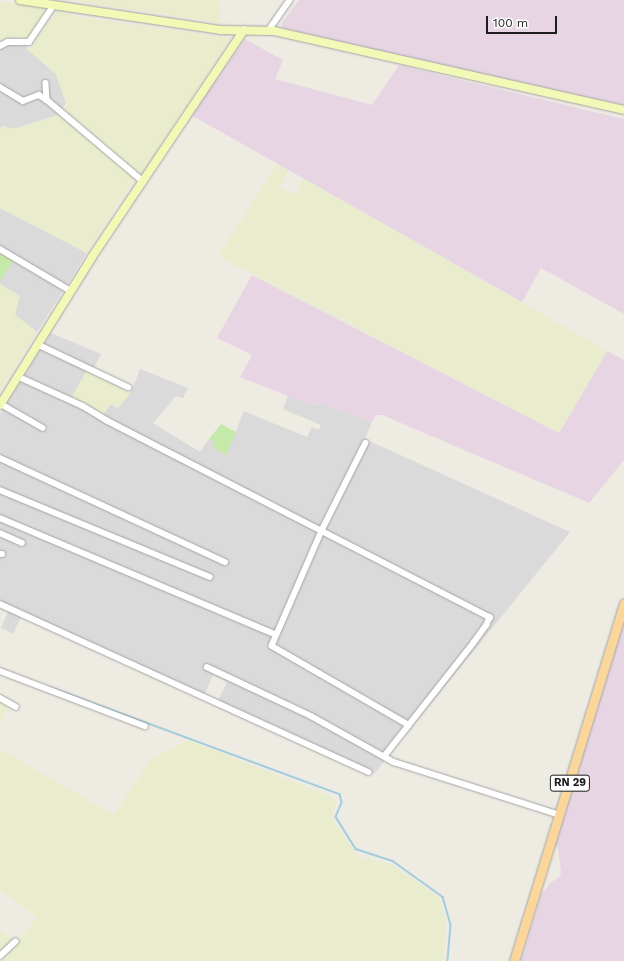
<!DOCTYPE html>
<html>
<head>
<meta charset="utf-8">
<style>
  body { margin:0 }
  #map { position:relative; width:624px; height:961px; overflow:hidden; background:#eeebe3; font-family:"Work Sans",sans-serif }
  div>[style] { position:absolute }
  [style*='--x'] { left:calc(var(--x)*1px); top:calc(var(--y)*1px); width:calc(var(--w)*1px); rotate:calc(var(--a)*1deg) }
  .residential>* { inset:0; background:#dbdada }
  .industrial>* { inset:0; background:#e7d5e3 }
  .farmland>* { inset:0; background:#e9edce }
  .grass>* { inset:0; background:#c5e9a8 }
  .stream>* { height:1.5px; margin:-0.75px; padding:0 0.75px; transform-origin:0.75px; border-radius:0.75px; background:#a3ccdc }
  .roads { filter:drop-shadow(0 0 1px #a4a4a4) drop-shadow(0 0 1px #a4a4a4) }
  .street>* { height:5.5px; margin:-2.75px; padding:0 2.75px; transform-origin:2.75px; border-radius:2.75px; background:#fff }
  .secondary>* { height:8px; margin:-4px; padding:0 4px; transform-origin:4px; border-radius:4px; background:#f2f9b6 }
  .primary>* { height:9px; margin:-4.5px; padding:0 4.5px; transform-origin:4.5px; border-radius:4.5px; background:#fbd69b }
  span { translate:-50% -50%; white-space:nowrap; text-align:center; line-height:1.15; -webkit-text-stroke:3px #fff; paint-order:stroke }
  .shield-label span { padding:1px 3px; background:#fff; border:1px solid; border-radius:3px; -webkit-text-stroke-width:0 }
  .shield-label { font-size:11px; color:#1d1d1d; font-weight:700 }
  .scale { position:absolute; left:486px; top:16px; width:71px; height:18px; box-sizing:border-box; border:2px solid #1d1d1d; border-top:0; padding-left:5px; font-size:12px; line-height:14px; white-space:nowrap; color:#1d1d1d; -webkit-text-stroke:3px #fff; paint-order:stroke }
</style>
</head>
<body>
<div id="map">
  <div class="residential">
    <i style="clip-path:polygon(9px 38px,24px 40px,28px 50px,56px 74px,66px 103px,58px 115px,14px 129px,3px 126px,0 129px,0 43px)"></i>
    <i style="clip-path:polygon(0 208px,87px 253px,37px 332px,15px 315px,0 284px)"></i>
    <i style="clip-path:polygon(51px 333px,101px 354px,94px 368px,103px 415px,111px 404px,118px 408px,131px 392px,140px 369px,188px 388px,183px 398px,176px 396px,153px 423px,200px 452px,209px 439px,216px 443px,213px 447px,226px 455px,244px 411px,307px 437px,312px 427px,319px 430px,321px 425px,283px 409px,288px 396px,308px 404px,325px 405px,372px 422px,365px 439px,570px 532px,374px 774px,218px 701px,227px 682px,213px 675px,204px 696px,22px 615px,13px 634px,1px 628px,9px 609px,0 605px,0 414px)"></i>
  </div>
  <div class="industrial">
    <i style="clip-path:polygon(299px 0,624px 0,624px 105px,494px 79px,282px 28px,282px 23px)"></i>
    <i style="clip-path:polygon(245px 39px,283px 60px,275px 79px,372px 105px,399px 65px,624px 119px,624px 314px,541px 268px,522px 302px,191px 115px)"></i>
    <i style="clip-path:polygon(252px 275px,559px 433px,607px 351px,624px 360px,624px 460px,589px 503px,382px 415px,376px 415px,372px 422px,325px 405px,308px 404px,240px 377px,252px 355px,217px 338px)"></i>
    <i style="clip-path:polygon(624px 604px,624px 961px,521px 961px,541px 895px,550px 883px,559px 877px,561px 873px,558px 847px,554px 846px,576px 779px,572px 777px)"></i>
  </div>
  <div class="farmland">
    <i style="clip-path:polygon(72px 0,219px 0,220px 23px,89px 3px)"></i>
    <i style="clip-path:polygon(0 2px,50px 7px,28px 38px,9px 38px,0 43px)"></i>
    <i style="clip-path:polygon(58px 10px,80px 17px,231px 38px,141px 175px,64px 108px,66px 103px,56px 74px,28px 50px)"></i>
    <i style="clip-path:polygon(58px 115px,134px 178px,87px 253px,0 208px,0 130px,3px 126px,14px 129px)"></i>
    <i style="clip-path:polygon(277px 164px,289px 171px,280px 187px,294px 195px,304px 179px,607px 351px,559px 433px,218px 256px)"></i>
    <i style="clip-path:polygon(0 284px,20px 296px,15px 315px,37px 332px,0 390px)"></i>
    <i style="clip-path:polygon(87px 370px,131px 392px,118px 408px,111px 404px,103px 415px,71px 398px)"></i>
    <i style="clip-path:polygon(0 701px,9px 706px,0 722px)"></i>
    <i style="clip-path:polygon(189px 740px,332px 797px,336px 804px,331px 818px,358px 856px,392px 865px,439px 897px,446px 924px,444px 961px,0 961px,6px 957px,37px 917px,0 890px,0 749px,114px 815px,151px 759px)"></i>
    <i style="clip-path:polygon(0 930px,13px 940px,0 952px)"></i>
  </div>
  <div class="grass">
    <i style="clip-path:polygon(4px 253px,14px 260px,0 281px,0 255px)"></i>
    <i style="clip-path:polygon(221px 424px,236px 432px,226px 455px,213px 447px,215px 443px,209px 439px)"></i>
  </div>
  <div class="stream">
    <i style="--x:50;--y:687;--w:309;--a:20.3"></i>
    <i style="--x:340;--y:794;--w:9;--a:77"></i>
    <i style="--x:342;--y:803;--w:15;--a:113"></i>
    <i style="--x:336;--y:817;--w:38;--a:58"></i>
    <i style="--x:356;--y:849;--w:39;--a:18"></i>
    <i style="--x:393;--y:861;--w:62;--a:35.8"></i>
    <i style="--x:443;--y:897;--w:29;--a:74"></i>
    <i style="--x:451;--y:925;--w:36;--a:95"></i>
  </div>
  <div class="roads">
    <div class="street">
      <i style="--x:268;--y:31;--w:38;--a:-55"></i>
      <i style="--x:0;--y:46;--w:9;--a:-27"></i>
      <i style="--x:8;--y:42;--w:21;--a:0"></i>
      <i style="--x:29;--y:42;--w:45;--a:-56"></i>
      <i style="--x:46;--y:83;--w:17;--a:87"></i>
      <i style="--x:0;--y:87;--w:27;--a:31"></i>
      <i style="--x:23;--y:101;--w:17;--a:-21"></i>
      <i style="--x:39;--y:95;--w:9;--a:32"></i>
      <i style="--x:47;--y:100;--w:126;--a:40.2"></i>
      <i style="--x:0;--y:249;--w:82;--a:30.6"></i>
      <i style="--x:37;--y:344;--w:101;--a:25.3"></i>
      <i style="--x:17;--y:376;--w:72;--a:24.4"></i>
      <i style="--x:83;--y:406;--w:27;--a:31"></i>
      <i style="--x:106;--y:420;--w:432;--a:27.2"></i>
      <i style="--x:490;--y:617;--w:9;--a:111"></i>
      <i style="--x:487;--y:625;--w:22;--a:126"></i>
      <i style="--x:474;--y:643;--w:144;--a:128.2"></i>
      <i style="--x:1;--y:404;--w:48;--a:29.7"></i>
      <i style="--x:366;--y:443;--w:98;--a:116.6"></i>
      <i style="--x:322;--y:531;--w:125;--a:113.5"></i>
      <i style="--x:272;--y:646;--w:158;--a:30"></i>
      <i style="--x:0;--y:458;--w:248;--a:24.8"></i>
      <i style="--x:0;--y:490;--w:227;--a:22.5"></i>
      <i style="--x:0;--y:518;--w:298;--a:22.9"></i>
      <i style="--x:0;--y:533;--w:24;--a:24"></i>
      <i style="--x:0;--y:554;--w:2;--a:0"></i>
      <i style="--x:0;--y:604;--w:405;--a:24.5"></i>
      <i style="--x:207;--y:667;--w:115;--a:25.2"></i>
      <i style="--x:311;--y:716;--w:95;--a:29"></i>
      <i style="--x:394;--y:762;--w:174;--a:17.7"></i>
      <i style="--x:0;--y:671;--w:155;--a:20.8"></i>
      <i style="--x:0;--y:698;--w:18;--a:29"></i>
      <i style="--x:0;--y:956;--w:21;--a:-43"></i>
    </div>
    <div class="secondary">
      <i style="--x:20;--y:0;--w:202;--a:8.5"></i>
      <i style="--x:220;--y:30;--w:54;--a:1.1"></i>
      <i style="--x:274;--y:31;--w:359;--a:12.7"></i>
      <i style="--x:0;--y:405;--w:174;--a:-58.1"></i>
      <i style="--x:92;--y:257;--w:273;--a:-56.2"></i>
    </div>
    <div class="primary">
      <i style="--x:514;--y:961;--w:374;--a:-72.9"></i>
    </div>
  </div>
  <div class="shield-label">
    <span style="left:570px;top:783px">RN 29</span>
  </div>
  <div class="scale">100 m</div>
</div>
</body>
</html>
